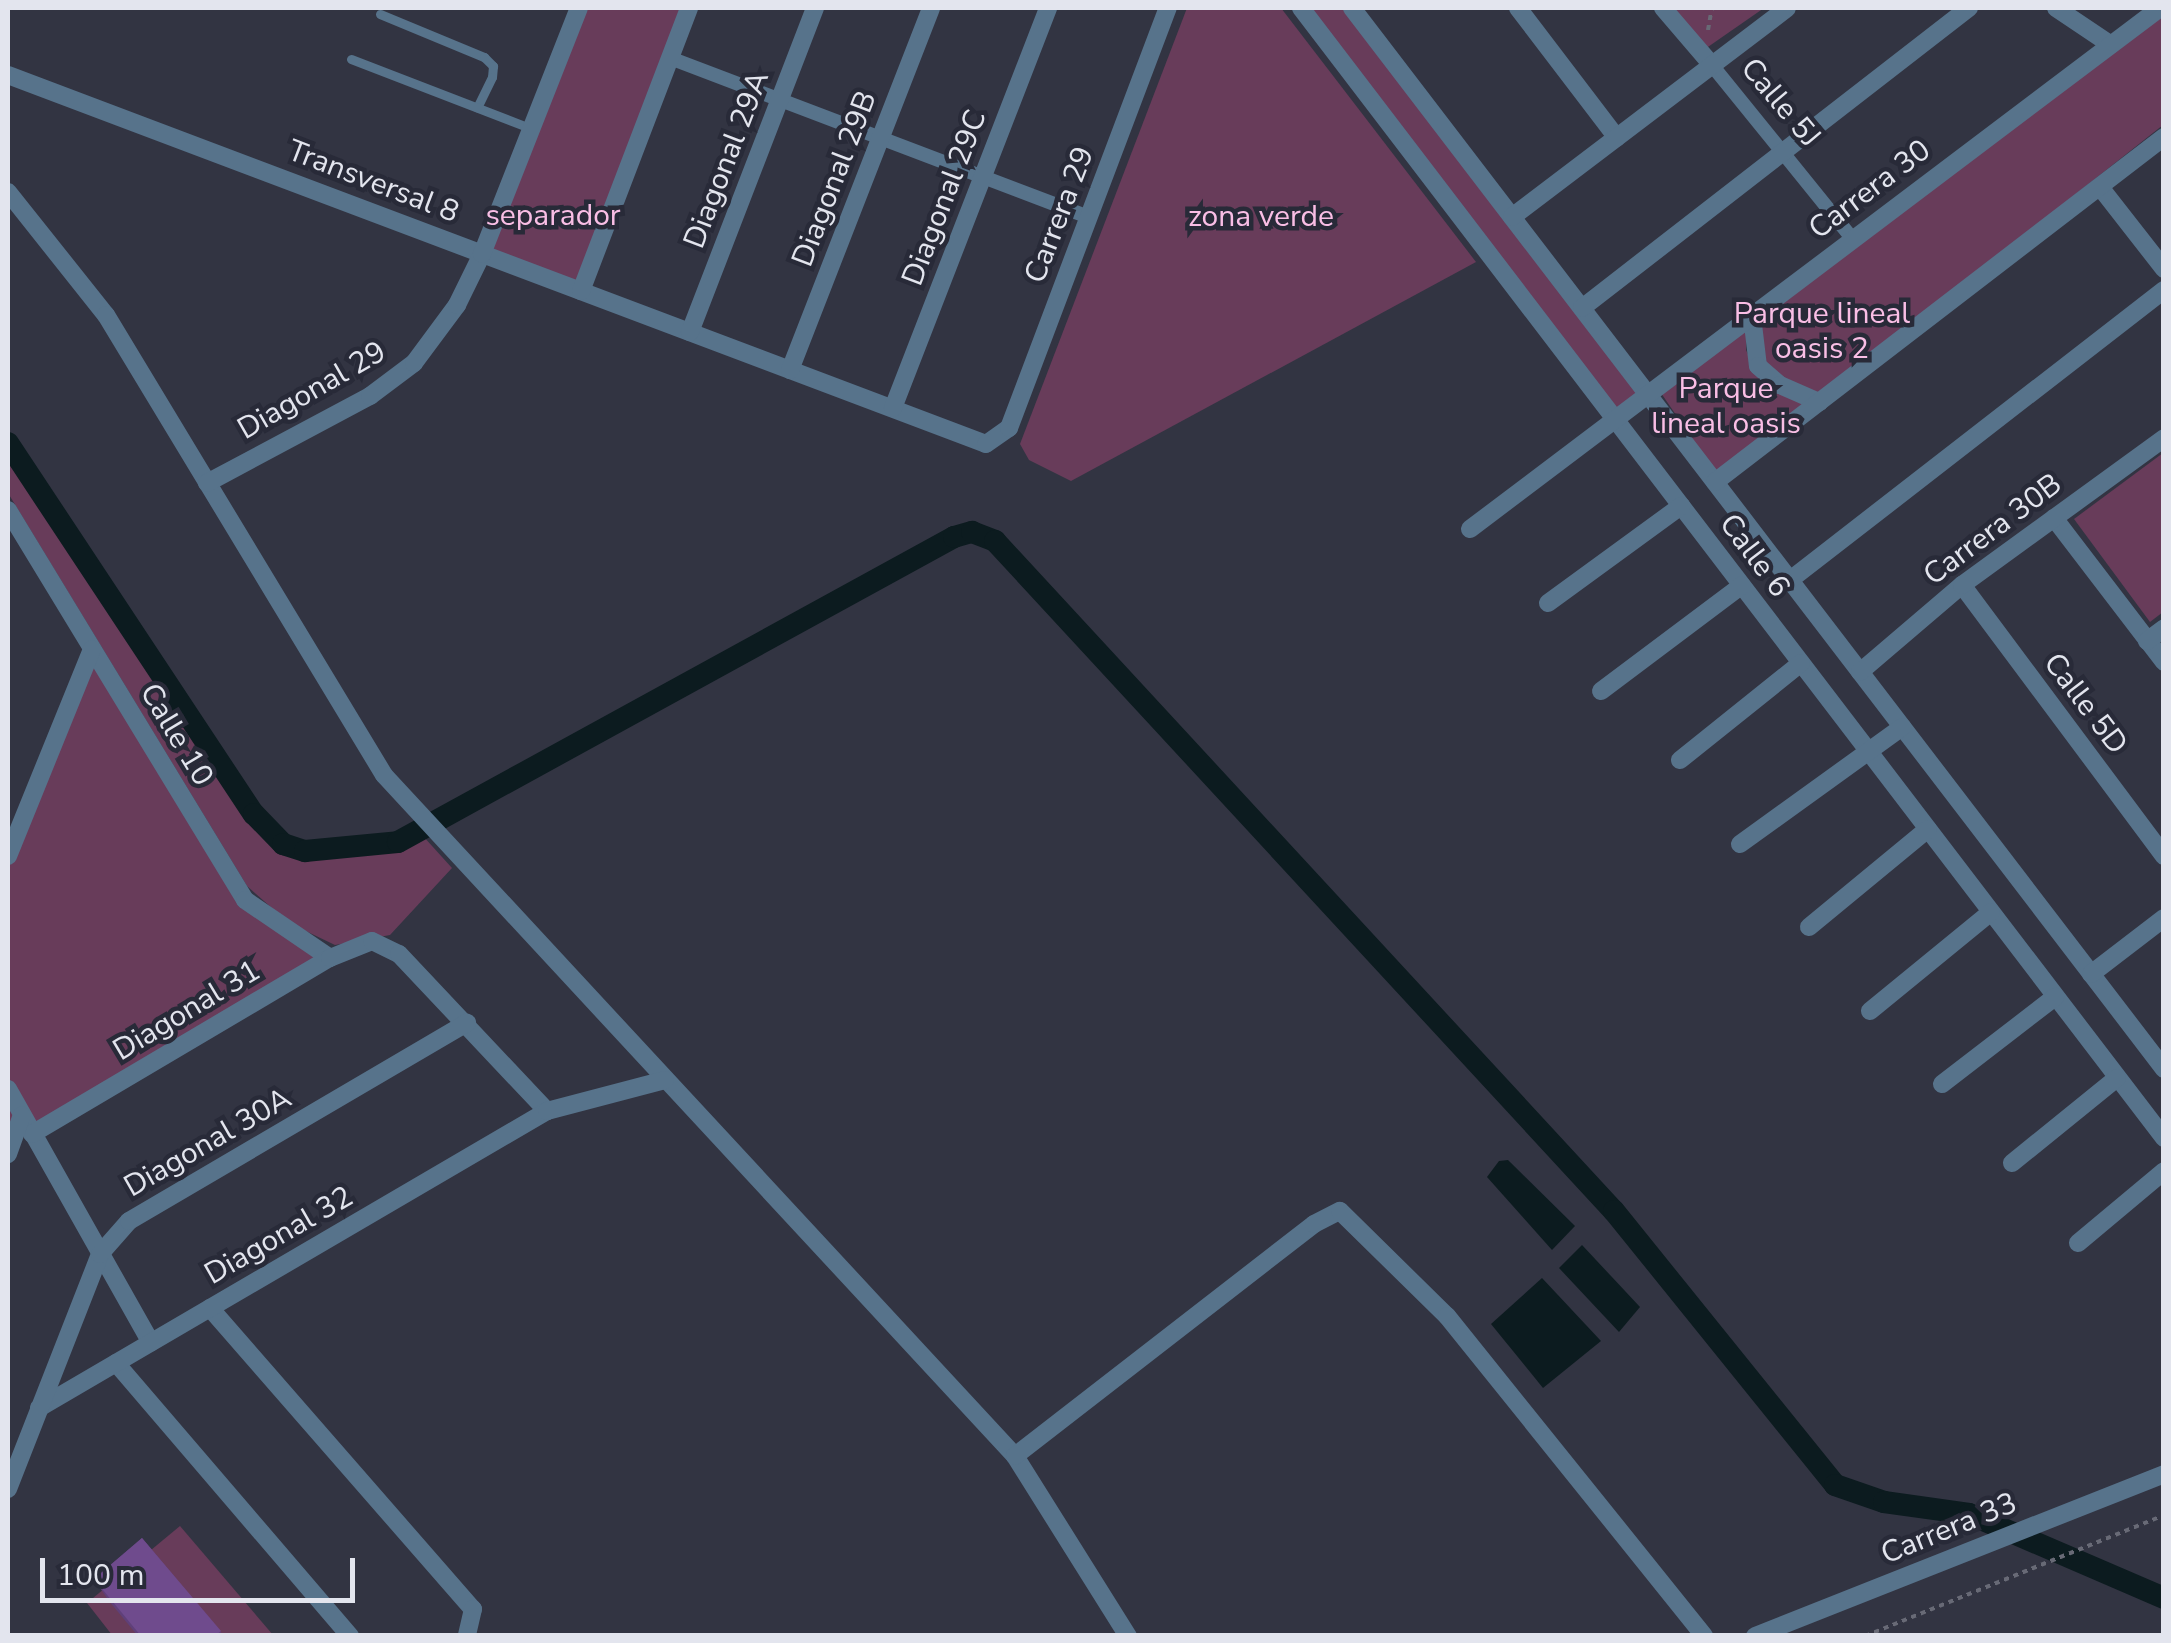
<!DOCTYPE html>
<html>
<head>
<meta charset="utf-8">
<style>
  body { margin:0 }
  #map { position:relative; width:2171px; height:1643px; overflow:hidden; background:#323442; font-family:"Nunito Sans",sans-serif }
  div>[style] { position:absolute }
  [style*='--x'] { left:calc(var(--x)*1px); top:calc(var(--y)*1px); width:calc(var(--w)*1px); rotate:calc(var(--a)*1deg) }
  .green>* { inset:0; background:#683c5a }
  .water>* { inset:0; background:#0c1b1f }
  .canal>* { height:22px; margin:-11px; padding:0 11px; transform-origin:11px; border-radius:11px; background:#0c1b1f }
  .path>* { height:4px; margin-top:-2px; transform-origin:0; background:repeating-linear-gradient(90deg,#686a76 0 5px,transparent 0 10px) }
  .service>* { height:9px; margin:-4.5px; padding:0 4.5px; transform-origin:4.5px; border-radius:4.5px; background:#57738b }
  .pedestrian>* { height:14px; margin:-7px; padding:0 7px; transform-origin:7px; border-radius:7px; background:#57738b }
  .minor>* { height:18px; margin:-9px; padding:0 9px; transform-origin:9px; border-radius:9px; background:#57738b }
  .wall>* { inset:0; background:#5f4079 }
  .building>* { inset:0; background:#6f4b8d }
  span { translate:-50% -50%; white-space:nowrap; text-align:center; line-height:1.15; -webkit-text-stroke:9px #282a38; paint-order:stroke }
  .street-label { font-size:30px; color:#e3e5ee }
  .park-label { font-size:30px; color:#f9bee5 }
  .frame { position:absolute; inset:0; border:10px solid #e3e5ee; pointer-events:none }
  .scale { position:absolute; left:40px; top:1558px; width:315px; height:45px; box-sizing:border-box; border:5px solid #e3e5ee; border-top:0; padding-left:12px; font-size:30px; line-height:35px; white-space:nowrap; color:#e3e5ee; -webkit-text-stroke:8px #282a38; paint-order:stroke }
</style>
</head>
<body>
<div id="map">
  <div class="green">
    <i style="clip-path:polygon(579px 8px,686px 8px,581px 291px,482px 254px)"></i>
    <i style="clip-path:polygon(1187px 8px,1281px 8px,1476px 262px,1071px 481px,1029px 460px,1020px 444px)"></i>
    <i style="clip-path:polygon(1301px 8px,1356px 8px,1656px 392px,1617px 422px)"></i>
    <i style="clip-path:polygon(1673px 8px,1764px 8px,1705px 49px)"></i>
    <i style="clip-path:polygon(2163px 16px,2163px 125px,1821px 396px,1769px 371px,1759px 352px,1759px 318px)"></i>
    <i style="clip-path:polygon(1747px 325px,1746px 350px,1756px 371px,1813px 404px,1717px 475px,1661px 393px)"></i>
    <i style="clip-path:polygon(8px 446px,107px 603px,265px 828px,304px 856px,327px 857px,397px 848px,423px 836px,452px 868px,390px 935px,335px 945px,289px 923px,247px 886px,8px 493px)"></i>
    <i style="clip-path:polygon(2163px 453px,2163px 612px,2150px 622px,2074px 519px)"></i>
    <i style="clip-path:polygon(92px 649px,245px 900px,330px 958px,32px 1134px,23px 1117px,8px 1154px,8px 856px)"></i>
    <i style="clip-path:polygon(180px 1526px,273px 1635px,112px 1635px,87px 1603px)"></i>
  </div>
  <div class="water">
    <i style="clip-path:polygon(1508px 1160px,1575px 1226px,1552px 1250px,1487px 1177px,1499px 1161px)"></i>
    <i style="clip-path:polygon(1582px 1245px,1640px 1307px,1619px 1332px,1559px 1268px)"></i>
    <i style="clip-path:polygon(1542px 1278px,1601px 1341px,1543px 1388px,1491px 1324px)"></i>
  </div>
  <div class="canal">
    <i style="--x:8;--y:443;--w:445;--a:56.5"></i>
    <i style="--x:254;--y:814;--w:42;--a:46"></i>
    <i style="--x:283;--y:844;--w:23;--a:18"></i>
    <i style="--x:305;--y:851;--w:93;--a:-5.5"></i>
    <i style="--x:398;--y:842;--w:634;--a:-28.75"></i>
    <i style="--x:954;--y:537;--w:19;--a:-16"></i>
    <i style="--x:972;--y:532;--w:25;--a:21"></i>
    <i style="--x:995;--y:541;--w:912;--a:47.27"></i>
    <i style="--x:1614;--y:1211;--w:352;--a:51.1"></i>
    <i style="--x:1835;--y:1485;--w:52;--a:19.1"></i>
    <i style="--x:1884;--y:1502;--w:86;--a:8"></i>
    <i style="--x:1969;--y:1514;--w:212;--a:23.3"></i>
  </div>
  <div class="path">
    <i style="--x:1708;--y:30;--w:22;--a:-80"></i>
    <i style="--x:1865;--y:1636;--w:323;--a:-22"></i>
  </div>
  <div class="service">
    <i style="--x:380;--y:14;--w:113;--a:22.5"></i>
    <i style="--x:484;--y:57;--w:13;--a:45"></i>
    <i style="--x:493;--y:66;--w:11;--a:95"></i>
    <i style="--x:492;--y:77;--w:34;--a:116"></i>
    <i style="--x:351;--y:59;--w:192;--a:21.1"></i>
  </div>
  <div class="pedestrian">
    <i style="--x:670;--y:58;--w:448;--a:20.8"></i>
    <i style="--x:1711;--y:64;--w:223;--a:51"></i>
  </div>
  <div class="minor">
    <i style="--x:1301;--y:8;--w:1422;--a:52.63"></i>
    <i style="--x:1352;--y:8;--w:1336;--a:52.57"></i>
    <i style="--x:1518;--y:8;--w:163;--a:52.7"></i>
    <i style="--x:1663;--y:8;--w:74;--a:49.4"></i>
    <i style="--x:2056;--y:8;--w:66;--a:33.9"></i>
    <i style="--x:8;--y:75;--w:1045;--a:20.67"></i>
    <i style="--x:986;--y:444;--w:28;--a:-35"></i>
    <i style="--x:1009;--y:428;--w:449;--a:-69.3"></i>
    <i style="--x:2100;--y:187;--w:104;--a:52"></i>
    <i style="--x:8;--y:192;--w:157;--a:51.5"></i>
    <i style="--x:106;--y:315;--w:537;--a:58.85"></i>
    <i style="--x:384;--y:775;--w:928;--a:47.18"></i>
    <i style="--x:1015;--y:1456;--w:213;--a:57.9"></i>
    <i style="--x:1512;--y:217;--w:345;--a:-37.2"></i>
    <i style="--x:581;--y:291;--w:303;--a:-69.1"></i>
    <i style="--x:1582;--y:308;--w:490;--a:-37.8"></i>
    <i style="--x:1752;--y:316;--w:50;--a:83.2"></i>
    <i style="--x:1758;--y:366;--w:29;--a:41"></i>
    <i style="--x:1780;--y:385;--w:43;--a:23.6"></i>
    <i style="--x:690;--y:332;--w:347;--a:-68.9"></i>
    <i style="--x:790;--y:370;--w:388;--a:-68.7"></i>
    <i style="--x:893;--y:408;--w:429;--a:-68.8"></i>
    <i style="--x:1715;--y:482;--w:566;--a:-37.54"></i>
    <i style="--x:207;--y:483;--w:185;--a:-28.1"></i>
    <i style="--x:370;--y:396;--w:55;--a:-36.9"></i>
    <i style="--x:414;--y:363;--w:72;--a:-53.4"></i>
    <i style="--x:457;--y:305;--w:57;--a:-63.9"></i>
    <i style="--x:482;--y:254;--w:264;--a:-68.5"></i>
    <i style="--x:8;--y:510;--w:456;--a:58.7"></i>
    <i style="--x:245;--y:900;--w:103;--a:34.3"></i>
    <i style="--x:2054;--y:518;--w:181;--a:52.6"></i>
    <i style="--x:1470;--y:529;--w:865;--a:-37.06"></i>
    <i style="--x:1790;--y:580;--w:473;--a:-37.8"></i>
    <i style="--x:1962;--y:585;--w:338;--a:53.3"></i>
    <i style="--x:1548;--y:603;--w:165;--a:-36.1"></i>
    <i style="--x:2147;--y:641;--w:21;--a:-37"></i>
    <i style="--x:1860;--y:672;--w:134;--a:-40.5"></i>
    <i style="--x:1962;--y:585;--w:250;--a:-36"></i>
    <i style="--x:1601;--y:691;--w:176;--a:-36.9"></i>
    <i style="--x:1680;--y:760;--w:155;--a:-38.7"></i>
    <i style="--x:1740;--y:844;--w:200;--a:-35.8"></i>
    <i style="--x:8;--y:856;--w:223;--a:-67.9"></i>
    <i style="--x:1809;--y:927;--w:154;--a:-39.5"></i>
    <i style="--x:2091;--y:974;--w:92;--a:-37.5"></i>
    <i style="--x:1870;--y:1011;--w:156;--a:-39.3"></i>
    <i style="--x:1942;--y:1084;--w:143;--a:-37.6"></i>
    <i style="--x:8;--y:1089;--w:291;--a:60.6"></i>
    <i style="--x:32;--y:1134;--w:346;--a:-30.6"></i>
    <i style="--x:330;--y:958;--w:45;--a:-22"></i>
    <i style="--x:372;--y:941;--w:30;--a:26"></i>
    <i style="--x:399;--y:954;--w:216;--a:46.7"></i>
    <i style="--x:8;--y:1154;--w:41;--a:-70.3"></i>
    <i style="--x:2012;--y:1163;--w:135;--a:-39"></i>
    <i style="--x:2078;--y:1243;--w:112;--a:-39.9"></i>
    <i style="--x:210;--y:1308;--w:400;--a:48.9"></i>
    <i style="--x:473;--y:1609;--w:28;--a:103"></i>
    <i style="--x:116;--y:1363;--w:360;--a:49.4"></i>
    <i style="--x:39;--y:1408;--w:588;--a:-30.31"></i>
    <i style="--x:547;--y:1111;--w:122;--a:-14.7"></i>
    <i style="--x:1015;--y:1456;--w:378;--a:-37.8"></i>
    <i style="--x:1314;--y:1224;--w:29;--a:-27"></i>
    <i style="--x:1340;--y:1211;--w:150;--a:44.5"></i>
    <i style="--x:1447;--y:1316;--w:410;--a:51.2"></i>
    <i style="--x:8;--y:1489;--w:252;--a:-68.6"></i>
    <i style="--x:100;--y:1254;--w:44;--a:-48.7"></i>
    <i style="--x:129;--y:1221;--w:392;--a:-30.4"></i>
    <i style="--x:1755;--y:1636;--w:440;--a:-21.6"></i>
  </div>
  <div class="wall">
    <i style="clip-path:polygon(142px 1538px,224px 1636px,138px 1636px,109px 1601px,94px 1579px)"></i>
  </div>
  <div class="building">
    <i style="clip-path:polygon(142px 1538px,221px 1631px,215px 1636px,141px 1636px,94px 1579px)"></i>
  </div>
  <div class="street-label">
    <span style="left:1780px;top:103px;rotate:50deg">Calle 5J</span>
    <span style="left:727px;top:160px;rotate:-69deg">Diagonal 29A</span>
    <span style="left:835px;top:179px;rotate:-69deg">Diagonal 29B</span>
    <span style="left:373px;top:182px;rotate:21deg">Transversal 8</span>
    <span style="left:1870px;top:190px;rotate:-37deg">Carrera 30</span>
    <span style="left:945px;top:198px;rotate:-69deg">Diagonal 29C</span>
    <span style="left:1060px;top:215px;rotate:-69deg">Carrera 29</span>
    <span style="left:312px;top:391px;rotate:-30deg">Diagonal 29</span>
    <span style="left:1993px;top:530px;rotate:-37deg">Carrera 30B</span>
    <span style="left:1754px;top:556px;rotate:53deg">Calle 6</span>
    <span style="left:2085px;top:704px;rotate:53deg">Calle 5D</span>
    <span style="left:176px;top:735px;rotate:59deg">Calle 10</span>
    <span style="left:187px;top:1011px;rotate:-31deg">Diagonal 31</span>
    <span style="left:208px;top:1143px;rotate:-30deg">Diagonal 30A</span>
    <span style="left:279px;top:1236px;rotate:-30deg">Diagonal 32</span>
    <span style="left:1949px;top:1529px;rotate:-22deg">Carrera 33</span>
  </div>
  <div class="park-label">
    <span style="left:553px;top:216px">separador</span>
    <span style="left:1261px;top:217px">zona verde</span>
    <span style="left:1822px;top:331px">Parque lineal<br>oasis 2</span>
    <span style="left:1726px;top:406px">Parque<br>lineal oasis</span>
  </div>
  <div class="frame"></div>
  <div class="scale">100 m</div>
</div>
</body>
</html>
